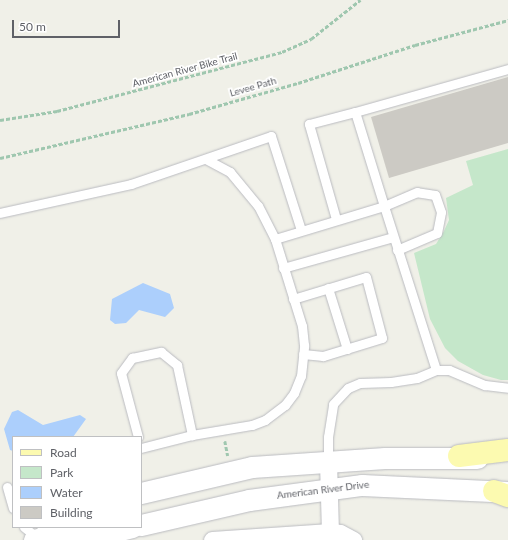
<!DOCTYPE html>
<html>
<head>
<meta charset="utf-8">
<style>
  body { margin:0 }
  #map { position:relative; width:508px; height:540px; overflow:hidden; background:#f0f0e8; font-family:Lato,sans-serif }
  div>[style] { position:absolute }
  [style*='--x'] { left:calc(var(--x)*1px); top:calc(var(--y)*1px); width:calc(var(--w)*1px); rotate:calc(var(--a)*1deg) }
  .green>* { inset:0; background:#c5e7ca }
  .water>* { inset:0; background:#accffc }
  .building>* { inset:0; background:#cccac4 }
  .path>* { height:2.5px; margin-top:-1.25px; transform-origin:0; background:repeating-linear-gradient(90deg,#9fc7af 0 4px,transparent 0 6px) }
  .roads { filter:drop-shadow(0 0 1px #babbc0) drop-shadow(0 0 1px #babbc0) }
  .service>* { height:9px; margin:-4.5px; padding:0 4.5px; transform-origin:4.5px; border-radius:4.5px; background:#fff }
  .minor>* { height:17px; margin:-8.5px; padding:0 8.5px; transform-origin:8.5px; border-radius:8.5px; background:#fff }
  .tertiary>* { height:21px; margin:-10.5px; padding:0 10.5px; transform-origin:10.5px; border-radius:10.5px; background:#fff }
  .primary>* { height:22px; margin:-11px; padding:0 11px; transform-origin:11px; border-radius:11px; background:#fcfab0 }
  span { translate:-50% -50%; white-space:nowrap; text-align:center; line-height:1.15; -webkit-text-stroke:3.5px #fff; paint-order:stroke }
  .street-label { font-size:10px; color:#5f6167 }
  .legend { position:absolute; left:12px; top:436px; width:130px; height:92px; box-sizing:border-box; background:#fff; border:1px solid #bfc0c2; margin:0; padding:5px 7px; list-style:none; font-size:12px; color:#5f6167 }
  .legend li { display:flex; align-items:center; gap:8px; height:20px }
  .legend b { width:20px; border:1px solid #bfc0c2 }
  .scale { position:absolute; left:12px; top:20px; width:108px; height:18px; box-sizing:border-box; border:2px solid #5f6167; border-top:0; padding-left:5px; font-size:12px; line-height:14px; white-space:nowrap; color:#5f6167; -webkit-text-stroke:3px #fff; paint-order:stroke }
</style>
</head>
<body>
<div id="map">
  <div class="green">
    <i style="clip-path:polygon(508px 149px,508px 380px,501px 380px,483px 375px,458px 361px,445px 348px,430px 319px,414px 253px,436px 244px,444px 231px,449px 220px,446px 198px,473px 185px,466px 161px)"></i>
  </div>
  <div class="water">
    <i style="clip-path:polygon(143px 283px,170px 294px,174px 308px,165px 317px,139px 310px,126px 323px,115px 324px,110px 320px,112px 299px)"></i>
    <i style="clip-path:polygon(18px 410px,43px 425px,80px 415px,86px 419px,73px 437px,13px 437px,13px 451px,10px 450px,4px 429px,12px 412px)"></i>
  </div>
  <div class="building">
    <i style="clip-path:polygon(508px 77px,508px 143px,389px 178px,371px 117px)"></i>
  </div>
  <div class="path">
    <i style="--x:0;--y:120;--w:58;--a:-9"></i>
    <i style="--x:57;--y:111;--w:233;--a:-14.7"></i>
    <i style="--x:282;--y:52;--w:32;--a:-24"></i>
    <i style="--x:311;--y:39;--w:63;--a:-38.5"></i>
    <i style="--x:0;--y:158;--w:194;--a:-13.1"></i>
    <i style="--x:189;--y:114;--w:113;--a:-15.9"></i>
    <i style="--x:298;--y:83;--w:123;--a:-18"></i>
    <i style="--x:415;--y:45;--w:96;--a:-15"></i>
    <i style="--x:225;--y:441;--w:15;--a:79"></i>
  </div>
  <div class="roads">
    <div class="service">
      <i style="--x:0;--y:213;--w:134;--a:-12.5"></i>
      <i style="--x:131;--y:184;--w:148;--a:-18.9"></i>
      <i style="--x:271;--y:136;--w:99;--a:72.3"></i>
      <i style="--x:336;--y:219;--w:99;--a:-105.9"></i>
      <i style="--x:309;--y:124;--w:48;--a:-14.6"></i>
      <i style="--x:275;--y:239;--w:114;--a:-16.8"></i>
      <i style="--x:384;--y:206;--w:172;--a:72.4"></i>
      <i style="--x:397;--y:250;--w:43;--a:-23"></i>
      <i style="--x:437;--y:233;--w:21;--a:-79"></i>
      <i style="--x:441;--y:212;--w:18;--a:-109"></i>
      <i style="--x:435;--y:195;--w:18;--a:-171"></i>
      <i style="--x:417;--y:192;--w:36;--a:157"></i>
      <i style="--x:384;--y:206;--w:98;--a:-107.1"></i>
      <i style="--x:355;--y:112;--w:159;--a:-15.7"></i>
      <i style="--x:283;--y:268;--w:114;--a:-15.7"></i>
      <i style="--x:328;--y:288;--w:64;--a:72.7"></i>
      <i style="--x:293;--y:299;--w:76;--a:-16.8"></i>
      <i style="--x:366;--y:277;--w:63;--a:75.3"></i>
      <i style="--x:382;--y:338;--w:62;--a:163"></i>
      <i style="--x:323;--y:356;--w:20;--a:-174"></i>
      <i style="--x:138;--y:437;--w:66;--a:-104.9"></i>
      <i style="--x:121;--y:373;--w:19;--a:-54"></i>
      <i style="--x:132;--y:358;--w:30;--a:-12"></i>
      <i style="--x:161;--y:352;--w:21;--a:39"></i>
      <i style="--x:177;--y:365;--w:72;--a:77.9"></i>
      <i style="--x:141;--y:448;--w:53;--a:-14.3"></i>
      <i style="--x:192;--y:435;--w:61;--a:-9.5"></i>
      <i style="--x:252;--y:425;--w:14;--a:-21"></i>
      <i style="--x:265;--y:420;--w:25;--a:-37"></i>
      <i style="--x:285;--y:405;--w:15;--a:-53"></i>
      <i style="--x:294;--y:393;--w:18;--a:-68"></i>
      <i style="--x:301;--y:376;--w:31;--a:-84"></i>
      <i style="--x:304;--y:345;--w:19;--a:-96"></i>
      <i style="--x:302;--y:326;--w:91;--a:-107.2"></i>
      <i style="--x:275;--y:239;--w:37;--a:-117"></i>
      <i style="--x:258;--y:206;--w:44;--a:-129.5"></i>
      <i style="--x:230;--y:172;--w:27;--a:-152"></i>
      <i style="--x:328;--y:461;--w:24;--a:-90"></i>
      <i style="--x:328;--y:437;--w:33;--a:-81"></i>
      <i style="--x:333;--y:404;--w:22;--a:-47"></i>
      <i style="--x:348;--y:388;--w:13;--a:-23"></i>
      <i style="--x:360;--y:383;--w:31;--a:-2"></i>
      <i style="--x:391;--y:382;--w:26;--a:-9"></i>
      <i style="--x:417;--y:378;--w:21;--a:-23"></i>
      <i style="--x:436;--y:370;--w:13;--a:0"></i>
      <i style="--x:449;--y:370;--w:39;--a:23"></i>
      <i style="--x:485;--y:385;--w:23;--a:7"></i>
      <i style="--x:7;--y:487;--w:22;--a:74"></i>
      <i style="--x:24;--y:527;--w:19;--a:39"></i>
      <i style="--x:39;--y:539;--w:12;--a:-76"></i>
    </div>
    <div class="minor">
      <i style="--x:328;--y:461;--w:71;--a:88.4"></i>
      <i style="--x:212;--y:540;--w:118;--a:-3.9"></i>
      <i style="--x:330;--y:532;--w:10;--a:6"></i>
      <i style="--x:340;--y:533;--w:15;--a:28"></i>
    </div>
    <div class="tertiary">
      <i style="--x:141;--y:493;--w:114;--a:-13.2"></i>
      <i style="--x:252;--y:467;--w:133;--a:-3.9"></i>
      <i style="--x:385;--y:458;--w:92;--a:0"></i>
      <i style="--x:141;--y:525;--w:111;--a:-13"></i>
      <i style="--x:249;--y:500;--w:114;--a:-7.6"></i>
      <i style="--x:362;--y:485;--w:146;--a:2.7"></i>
      <i style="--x:34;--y:540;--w:37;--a:-14"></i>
      <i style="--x:70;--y:531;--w:30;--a:8"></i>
      <i style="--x:100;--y:535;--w:33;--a:-14"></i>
    </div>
    <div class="primary">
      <i style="--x:459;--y:456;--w:49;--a:-7"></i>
      <i style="--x:494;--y:491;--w:15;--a:20"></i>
    </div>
  </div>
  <div class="street-label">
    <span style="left:185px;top:70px;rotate:-15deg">American River Bike Trail</span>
    <span style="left:253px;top:87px;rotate:-16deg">Levee Path</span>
    <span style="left:323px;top:490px;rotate:-7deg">American River Drive</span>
  </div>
  <ul class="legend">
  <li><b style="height:5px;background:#fcfab0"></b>Road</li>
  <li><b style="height:11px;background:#c5e7ca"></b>Park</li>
  <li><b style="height:11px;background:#accffc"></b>Water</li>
  <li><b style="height:11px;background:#cccac4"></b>Building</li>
  </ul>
  <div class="scale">50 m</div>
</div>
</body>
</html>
